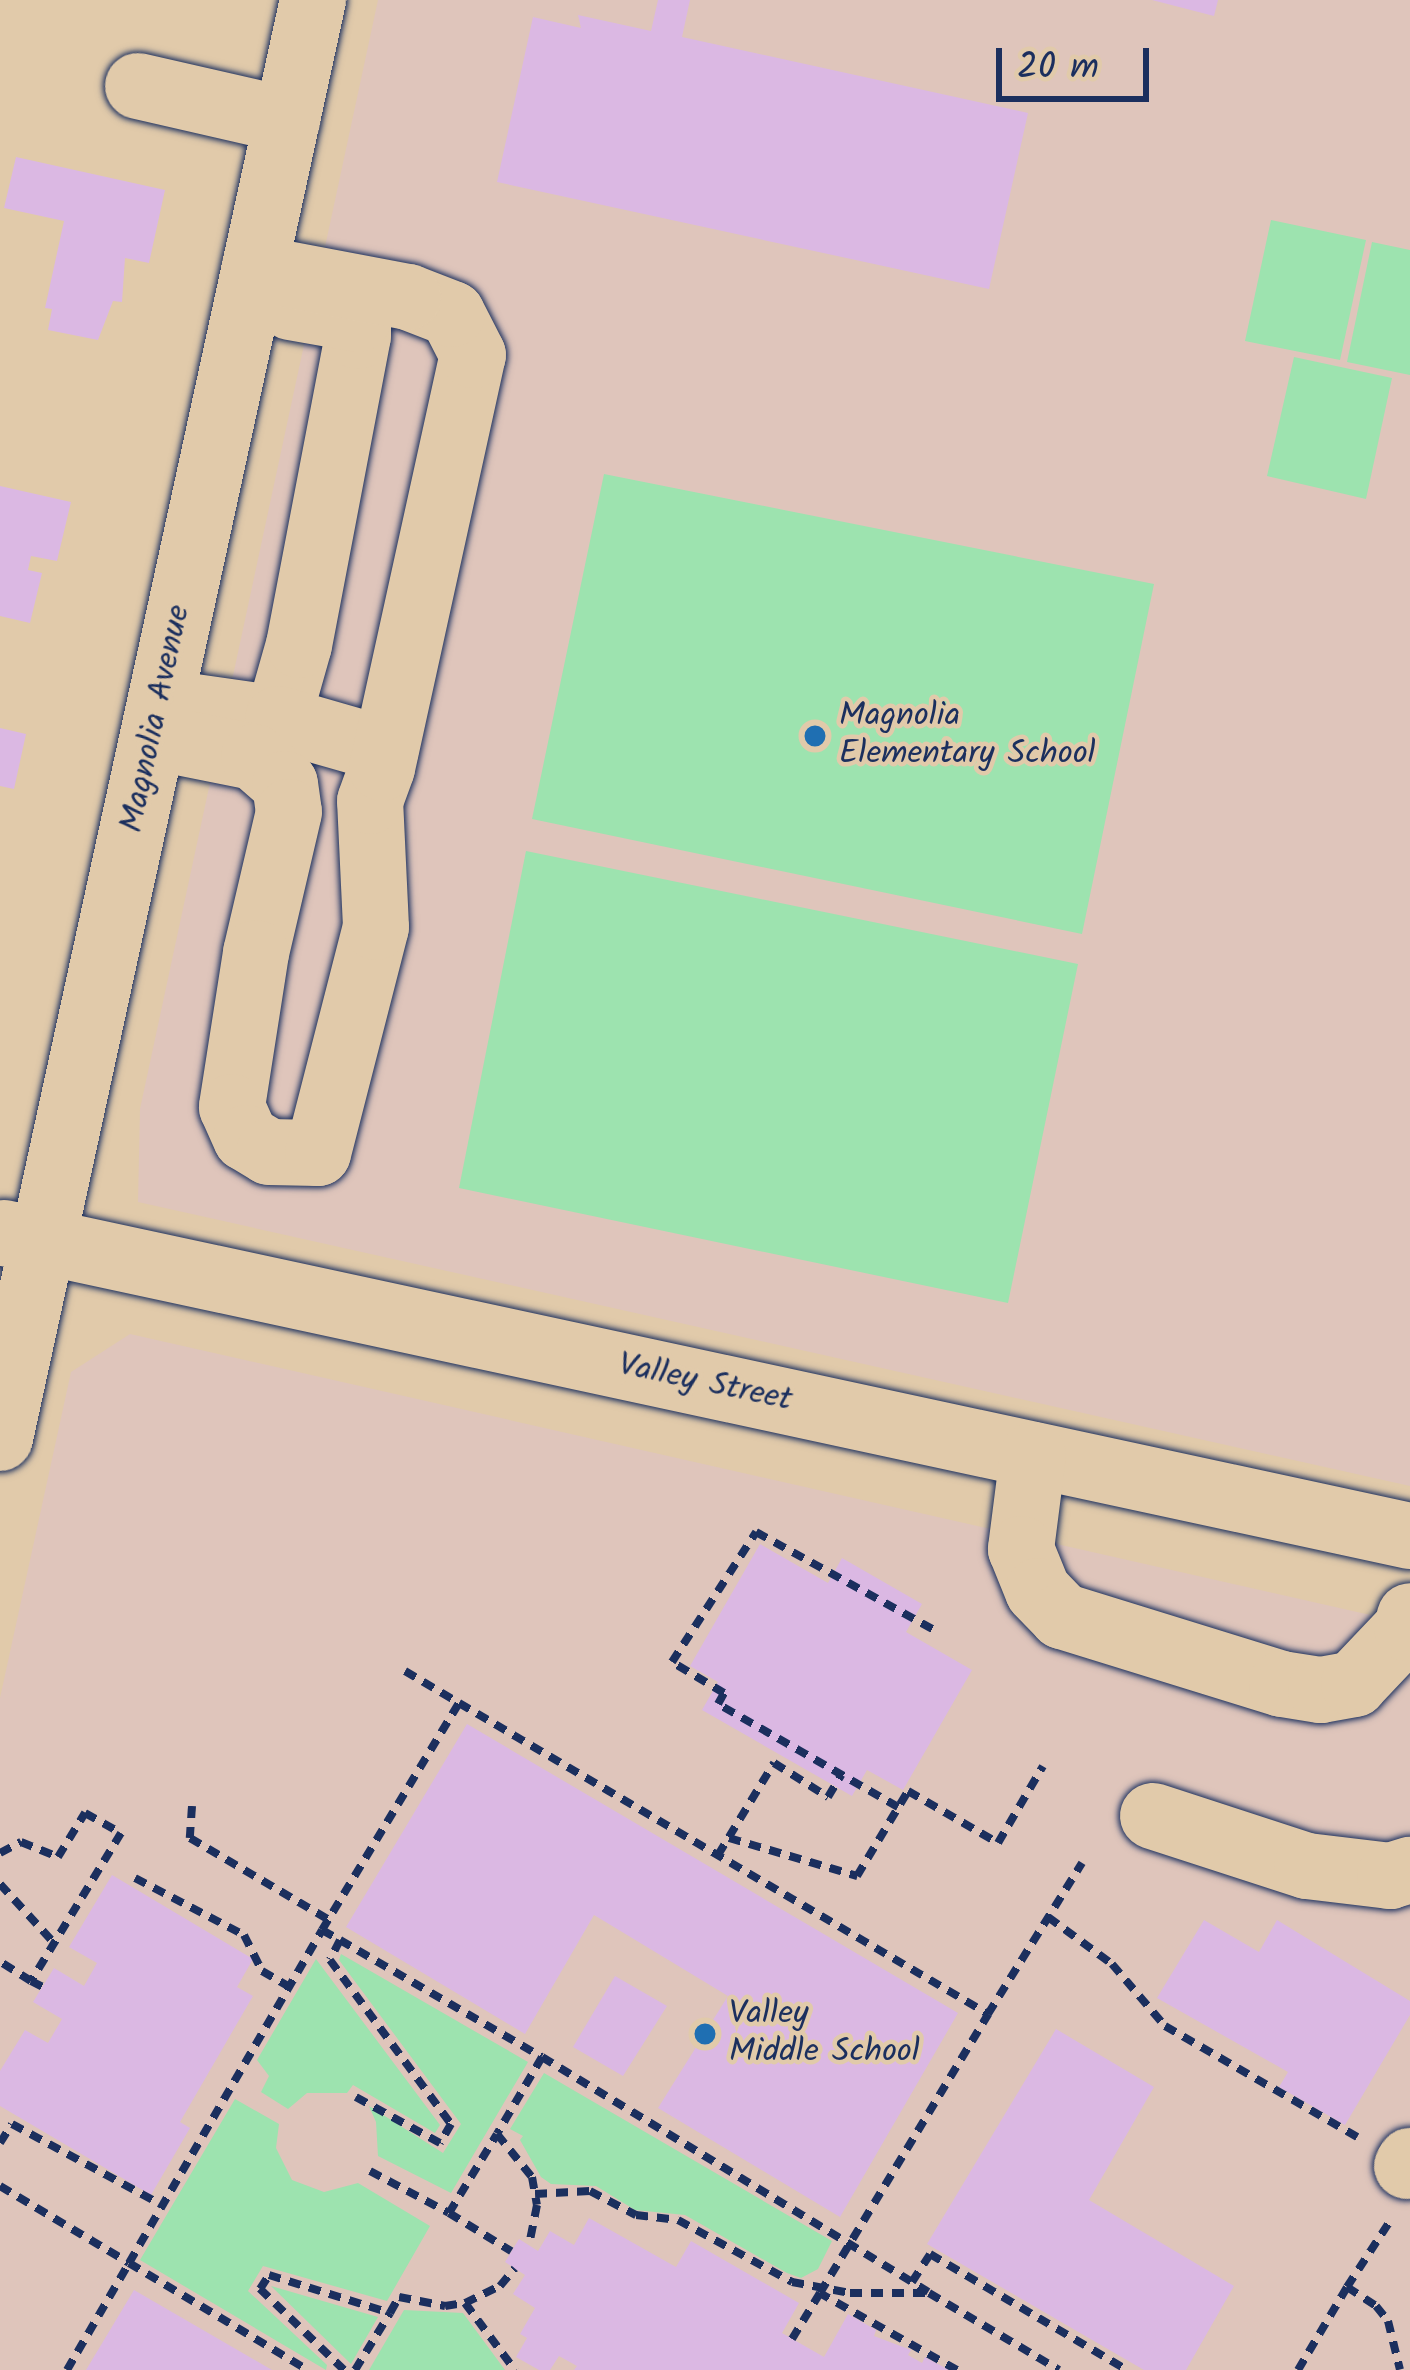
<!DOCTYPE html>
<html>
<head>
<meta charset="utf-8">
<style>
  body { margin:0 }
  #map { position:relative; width:1410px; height:2370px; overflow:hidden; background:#e1caaa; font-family:Kalam,sans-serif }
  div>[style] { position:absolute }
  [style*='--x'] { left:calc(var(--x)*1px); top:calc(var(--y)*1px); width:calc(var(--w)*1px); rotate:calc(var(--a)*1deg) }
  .built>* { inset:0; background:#dfc5bb }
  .green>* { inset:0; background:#9de3af }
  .building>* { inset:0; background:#dbb8e3 }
  .path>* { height:8px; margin-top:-4px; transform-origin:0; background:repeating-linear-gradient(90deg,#1b2f5e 0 12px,transparent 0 21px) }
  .roads { filter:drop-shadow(0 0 3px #1b2f5e) drop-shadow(0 0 3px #1b2f5e) }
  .minor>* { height:66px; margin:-33px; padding:0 33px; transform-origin:33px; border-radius:33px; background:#e1caaa }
  .dots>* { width:33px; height:33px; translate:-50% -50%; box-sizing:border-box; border:6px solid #e1caaa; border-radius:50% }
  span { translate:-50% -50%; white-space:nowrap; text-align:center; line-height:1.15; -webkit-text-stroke:9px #e1caaa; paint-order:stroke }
  .poi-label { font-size:33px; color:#1b2f5e }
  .left { translate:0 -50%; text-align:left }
  .street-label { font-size:33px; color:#1b2f5e }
  .scale { position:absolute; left:996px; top:48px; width:153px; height:54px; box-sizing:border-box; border:6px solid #1b2f5e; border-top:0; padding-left:15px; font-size:36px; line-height:42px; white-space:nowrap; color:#1b2f5e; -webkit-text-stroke:9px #e1caaa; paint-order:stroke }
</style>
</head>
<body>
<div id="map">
  <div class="built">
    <i style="clip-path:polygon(378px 0,1410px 0,1410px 1486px,138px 1202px,140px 1109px)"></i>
    <i style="clip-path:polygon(130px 1334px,1410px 1624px,1410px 2370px,0 2370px,0 1698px,71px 1372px)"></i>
  </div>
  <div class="green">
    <i style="clip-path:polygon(1271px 220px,1366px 240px,1340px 360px,1245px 341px)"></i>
    <i style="clip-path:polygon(1372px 242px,1410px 250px,1410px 375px,1347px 362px)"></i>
    <i style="clip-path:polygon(1294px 357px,1392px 378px,1366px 499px,1267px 476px)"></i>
    <i style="clip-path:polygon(604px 474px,1154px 584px,1082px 934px,532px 819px)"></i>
    <i style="clip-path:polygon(526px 851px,1078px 964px,1008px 1303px,459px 1188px)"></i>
    <i style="clip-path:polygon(341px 1954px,528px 2062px,451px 2193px,378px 2156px,376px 2122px,369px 2106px,443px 2153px,461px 2124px,339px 1960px)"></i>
    <i style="clip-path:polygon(316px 1959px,440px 2125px,435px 2133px,353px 2085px,347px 2093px,307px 2093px,288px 2109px,261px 2092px,269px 2076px,257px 2060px)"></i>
    <i style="clip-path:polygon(544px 2073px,832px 2241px,818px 2269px,801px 2278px,787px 2273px,685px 2215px,635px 2210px,596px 2186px,551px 2184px,541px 2177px,520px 2140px,523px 2136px,510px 2129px)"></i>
    <i style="clip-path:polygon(235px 2099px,279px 2124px,276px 2148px,292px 2180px,324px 2192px,358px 2183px,430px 2226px,387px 2301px,263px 2266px,248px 2291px,327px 2365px,326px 2370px,140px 2260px)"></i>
    <i style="clip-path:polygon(271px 2286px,378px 2317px,351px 2364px)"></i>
    <i style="clip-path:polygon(404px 2310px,463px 2313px,505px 2370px,369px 2370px)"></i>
  </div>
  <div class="building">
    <i style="clip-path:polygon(658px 0,690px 0,682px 37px,1028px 113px,989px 289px,497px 182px,533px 17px,581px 28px,578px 15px,651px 31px)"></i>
    <i style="clip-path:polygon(1152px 0,1218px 0,1214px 16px)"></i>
    <i style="clip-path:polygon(16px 157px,165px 190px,149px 263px,125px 258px,122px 302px,113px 301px,98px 340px,48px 330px,52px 309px,45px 308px,64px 221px,4px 208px)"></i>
    <i style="clip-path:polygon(0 486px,71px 502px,57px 561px,31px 556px,28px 570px,42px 573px,30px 623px,0 616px)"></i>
    <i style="clip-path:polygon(0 728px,26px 734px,14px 789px,0 786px)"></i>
    <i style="clip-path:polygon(760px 1544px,828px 1583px,842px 1558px,922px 1604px,906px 1632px,972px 1670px,903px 1790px,867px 1770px,852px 1796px,702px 1710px,718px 1682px,690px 1666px)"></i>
    <i style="clip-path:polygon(467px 1724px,958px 2013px,840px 2217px,658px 2108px,728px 1996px,594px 1915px,525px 2034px,346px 1927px)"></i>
    <i style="clip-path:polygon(112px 1875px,253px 1959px,237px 1987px,253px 1996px,180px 2122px,190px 2128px,151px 2195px,0 2106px,0 2071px,25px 2030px,48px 2043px,62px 2019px,33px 2002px,54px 1968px,84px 1986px,97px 1963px,69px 1947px)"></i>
    <i style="clip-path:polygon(1204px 1920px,1259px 1952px,1277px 1920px,1410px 2001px,1410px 2015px,1345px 2125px,1279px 2087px,1288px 2072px,1157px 1998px)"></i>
    <i style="clip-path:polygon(615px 1976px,667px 2006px,623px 2076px,573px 2047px)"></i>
    <i style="clip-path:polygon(1056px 2029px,1154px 2087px,1089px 2200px,1234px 2286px,1186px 2370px,1144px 2370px,927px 2244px)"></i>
    <i style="clip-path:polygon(589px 2218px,676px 2267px,691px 2241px,799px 2303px,782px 2333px,824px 2357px,848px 2314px,876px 2330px,874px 2336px,911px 2350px,908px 2355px,922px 2363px,925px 2357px,949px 2370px,574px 2370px,577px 2366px,559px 2356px,550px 2370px,539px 2370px,516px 2357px,527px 2338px,520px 2334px,535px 2308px,513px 2294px,525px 2275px,505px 2262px,519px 2239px,538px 2251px,550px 2231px,574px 2245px)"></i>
    <i style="clip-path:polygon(134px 2290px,272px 2370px,86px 2370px)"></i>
  </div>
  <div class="path">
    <i style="--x:405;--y:1671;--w:63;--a:30.7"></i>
    <i style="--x:192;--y:1806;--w:32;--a:94"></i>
    <i style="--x:190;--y:1838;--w:161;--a:30.5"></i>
    <i style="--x:898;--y:1807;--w:207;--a:-150.2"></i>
    <i style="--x:718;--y:1704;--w:13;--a:-61"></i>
    <i style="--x:724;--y:1693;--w:61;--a:-149.2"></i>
    <i style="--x:672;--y:1662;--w:155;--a:-57.1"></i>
    <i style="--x:756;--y:1532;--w:208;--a:28.8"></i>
    <i style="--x:729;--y:1838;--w:134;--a:16.5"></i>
    <i style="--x:857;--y:1876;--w:99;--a:-59"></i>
    <i style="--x:908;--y:1791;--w:104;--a:30"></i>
    <i style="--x:998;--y:1843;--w:89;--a:-59.7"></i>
    <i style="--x:0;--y:1853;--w:24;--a:-28"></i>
    <i style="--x:21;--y:1842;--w:40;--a:22"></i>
    <i style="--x:58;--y:1857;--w:52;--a:-58.5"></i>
    <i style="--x:85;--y:1813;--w:41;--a:29.1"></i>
    <i style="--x:121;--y:1833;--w:173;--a:121.3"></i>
    <i style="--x:31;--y:1981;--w:36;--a:-148"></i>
    <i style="--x:718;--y:1855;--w:108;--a:-58.7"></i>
    <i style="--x:774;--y:1763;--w:64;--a:32.2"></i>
    <i style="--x:828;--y:1797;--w:26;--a:-59"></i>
    <i style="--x:135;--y:1878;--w:123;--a:27.6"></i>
    <i style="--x:244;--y:1935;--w:40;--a:63.4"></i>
    <i style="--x:262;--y:1971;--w:32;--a:30"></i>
    <i style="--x:0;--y:1884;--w:81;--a:47.5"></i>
    <i style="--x:1048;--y:1917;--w:79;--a:36.3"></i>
    <i style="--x:1112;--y:1964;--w:82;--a:49.5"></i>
    <i style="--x:1165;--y:2026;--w:222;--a:30"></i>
    <i style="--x:322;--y:1930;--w:265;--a:-58.9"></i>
    <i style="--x:459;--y:1703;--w:614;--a:30.45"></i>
    <i style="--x:988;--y:2014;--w:178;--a:-58.1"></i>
    <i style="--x:340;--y:1940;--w:233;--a:30.1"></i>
    <i style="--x:542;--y:2057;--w:89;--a:120.3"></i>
    <i style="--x:31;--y:1981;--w:13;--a:27"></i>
    <i style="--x:542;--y:2057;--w:452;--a:31.3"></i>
    <i style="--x:0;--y:2143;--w:22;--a:-58"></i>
    <i style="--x:12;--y:2124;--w:170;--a:28.4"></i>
    <i style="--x:370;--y:2171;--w:89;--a:28"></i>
    <i style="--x:449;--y:2213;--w:92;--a:-58.7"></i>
    <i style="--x:497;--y:2134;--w:55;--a:50.9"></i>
    <i style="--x:532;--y:2177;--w:28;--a:80"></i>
    <i style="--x:537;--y:2205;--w:41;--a:101.3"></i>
    <i style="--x:0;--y:2186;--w:150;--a:30.8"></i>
    <i style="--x:129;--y:2263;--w:385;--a:-59.9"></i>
    <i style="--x:322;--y:1930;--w:21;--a:29"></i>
    <i style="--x:340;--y:1940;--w:22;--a:117"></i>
    <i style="--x:330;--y:1960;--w:204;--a:53.6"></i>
    <i style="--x:451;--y:2124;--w:22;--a:120"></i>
    <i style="--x:440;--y:2143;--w:96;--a:-151.3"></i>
    <i style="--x:535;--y:2194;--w:55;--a:-3.1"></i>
    <i style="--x:590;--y:2191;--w:52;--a:27.6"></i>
    <i style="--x:636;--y:2215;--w:42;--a:6.8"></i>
    <i style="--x:678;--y:2220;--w:130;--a:28.5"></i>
    <i style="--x:792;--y:2282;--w:59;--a:10.7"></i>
    <i style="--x:850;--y:2293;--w:79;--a:0"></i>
    <i style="--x:929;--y:2293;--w:151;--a:30.6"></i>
    <i style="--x:449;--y:2213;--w:73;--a:31.5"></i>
    <i style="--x:912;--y:2282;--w:33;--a:-57"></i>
    <i style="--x:930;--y:2254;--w:229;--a:30.5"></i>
    <i style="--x:1347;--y:2287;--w:79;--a:-56.9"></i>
    <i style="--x:465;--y:2303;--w:84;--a:53.3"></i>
    <i style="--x:792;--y:2339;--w:54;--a:-58.7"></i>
    <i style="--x:67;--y:2370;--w:124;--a:-59.9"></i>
    <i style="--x:129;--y:2263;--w:209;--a:30.9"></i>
    <i style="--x:344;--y:2370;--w:117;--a:-136"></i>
    <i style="--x:260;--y:2289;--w:17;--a:-57"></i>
    <i style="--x:269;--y:2275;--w:127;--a:17.4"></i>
    <i style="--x:390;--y:2313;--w:18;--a:-61"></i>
    <i style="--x:399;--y:2297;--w:47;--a:11.1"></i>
    <i style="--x:445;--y:2306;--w:20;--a:-9"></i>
    <i style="--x:465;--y:2303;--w:39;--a:-26"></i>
    <i style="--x:500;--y:2286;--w:23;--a:-50"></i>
    <i style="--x:355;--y:2370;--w:67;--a:-58.4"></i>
    <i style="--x:957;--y:2370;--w:157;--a:-150.7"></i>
    <i style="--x:820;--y:2293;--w:326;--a:-58.9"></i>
    <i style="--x:1298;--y:2370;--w:96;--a:-59.4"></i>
    <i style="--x:1347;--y:2287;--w:35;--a:33"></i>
    <i style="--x:1376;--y:2306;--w:19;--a:51"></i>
    <i style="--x:1388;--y:2321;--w:50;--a:76.2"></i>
  </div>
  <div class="roads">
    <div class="minor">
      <i style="--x:138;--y:86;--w:153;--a:12.9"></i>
      <i style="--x:194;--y:707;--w:85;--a:8.1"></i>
      <i style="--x:278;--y:719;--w:77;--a:-74.2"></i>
      <i style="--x:299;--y:645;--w:315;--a:-79.2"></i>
      <i style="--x:358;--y:336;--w:17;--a:-90"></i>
      <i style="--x:358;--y:319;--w:69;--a:-170"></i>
      <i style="--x:278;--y:719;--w:112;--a:16"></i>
      <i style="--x:153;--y:737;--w:103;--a:11.2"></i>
      <i style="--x:254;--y:757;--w:41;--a:41.1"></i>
      <i style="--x:285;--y:784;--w:28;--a:82"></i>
      <i style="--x:289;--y:812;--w:145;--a:103.2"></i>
      <i style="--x:256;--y:953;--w:156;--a:98.9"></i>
      <i style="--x:232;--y:1107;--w:34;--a:66"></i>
      <i style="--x:246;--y:1138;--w:27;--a:31"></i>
      <i style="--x:269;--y:1152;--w:49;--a:1.2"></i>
      <i style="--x:318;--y:1153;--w:233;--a:-75.6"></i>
      <i style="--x:376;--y:927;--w:126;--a:-92.7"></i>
      <i style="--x:370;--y:801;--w:35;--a:-70"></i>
      <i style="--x:382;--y:768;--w:423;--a:-77.6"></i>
      <i style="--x:473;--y:355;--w:46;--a:-117.1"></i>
      <i style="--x:452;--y:314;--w:47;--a:-158.9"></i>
      <i style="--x:408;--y:297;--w:156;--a:-169.3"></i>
      <i style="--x:4;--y:1233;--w:1438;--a:12.16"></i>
      <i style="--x:0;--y:1438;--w:1472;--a:-77.72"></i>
      <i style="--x:1033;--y:1455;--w:95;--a:97.3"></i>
      <i style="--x:1021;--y:1549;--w:45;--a:68"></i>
      <i style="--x:1038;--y:1591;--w:35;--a:46"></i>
      <i style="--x:1062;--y:1616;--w:230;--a:17.2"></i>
      <i style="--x:1282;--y:1684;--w:39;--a:9"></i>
      <i style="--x:1321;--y:1690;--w:34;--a:-10"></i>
      <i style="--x:1354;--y:1684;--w:77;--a:-46.6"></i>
      <i style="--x:1407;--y:1628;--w:12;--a:-76"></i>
      <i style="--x:1153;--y:1816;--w:162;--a:18"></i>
      <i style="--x:1307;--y:1866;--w:84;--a:6.9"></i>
      <i style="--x:1390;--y:1876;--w:21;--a:-17"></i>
      <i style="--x:1407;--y:2166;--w:6;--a:-59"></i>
    </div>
  </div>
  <div class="dots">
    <i style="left:815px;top:736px;background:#1f6fb2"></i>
    <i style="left:705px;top:2034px;background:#1f6fb2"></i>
  </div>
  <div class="poi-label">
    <span class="left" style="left:839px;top:736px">Magnolia<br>Elementary School</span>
    <span class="left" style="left:729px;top:2034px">Valley<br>Middle School</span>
  </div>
  <div class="street-label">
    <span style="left:157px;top:719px;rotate:-78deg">Magnolia Avenue</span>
    <span style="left:705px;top:1384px;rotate:12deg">Valley Street</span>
  </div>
  <div class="scale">20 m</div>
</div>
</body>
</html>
